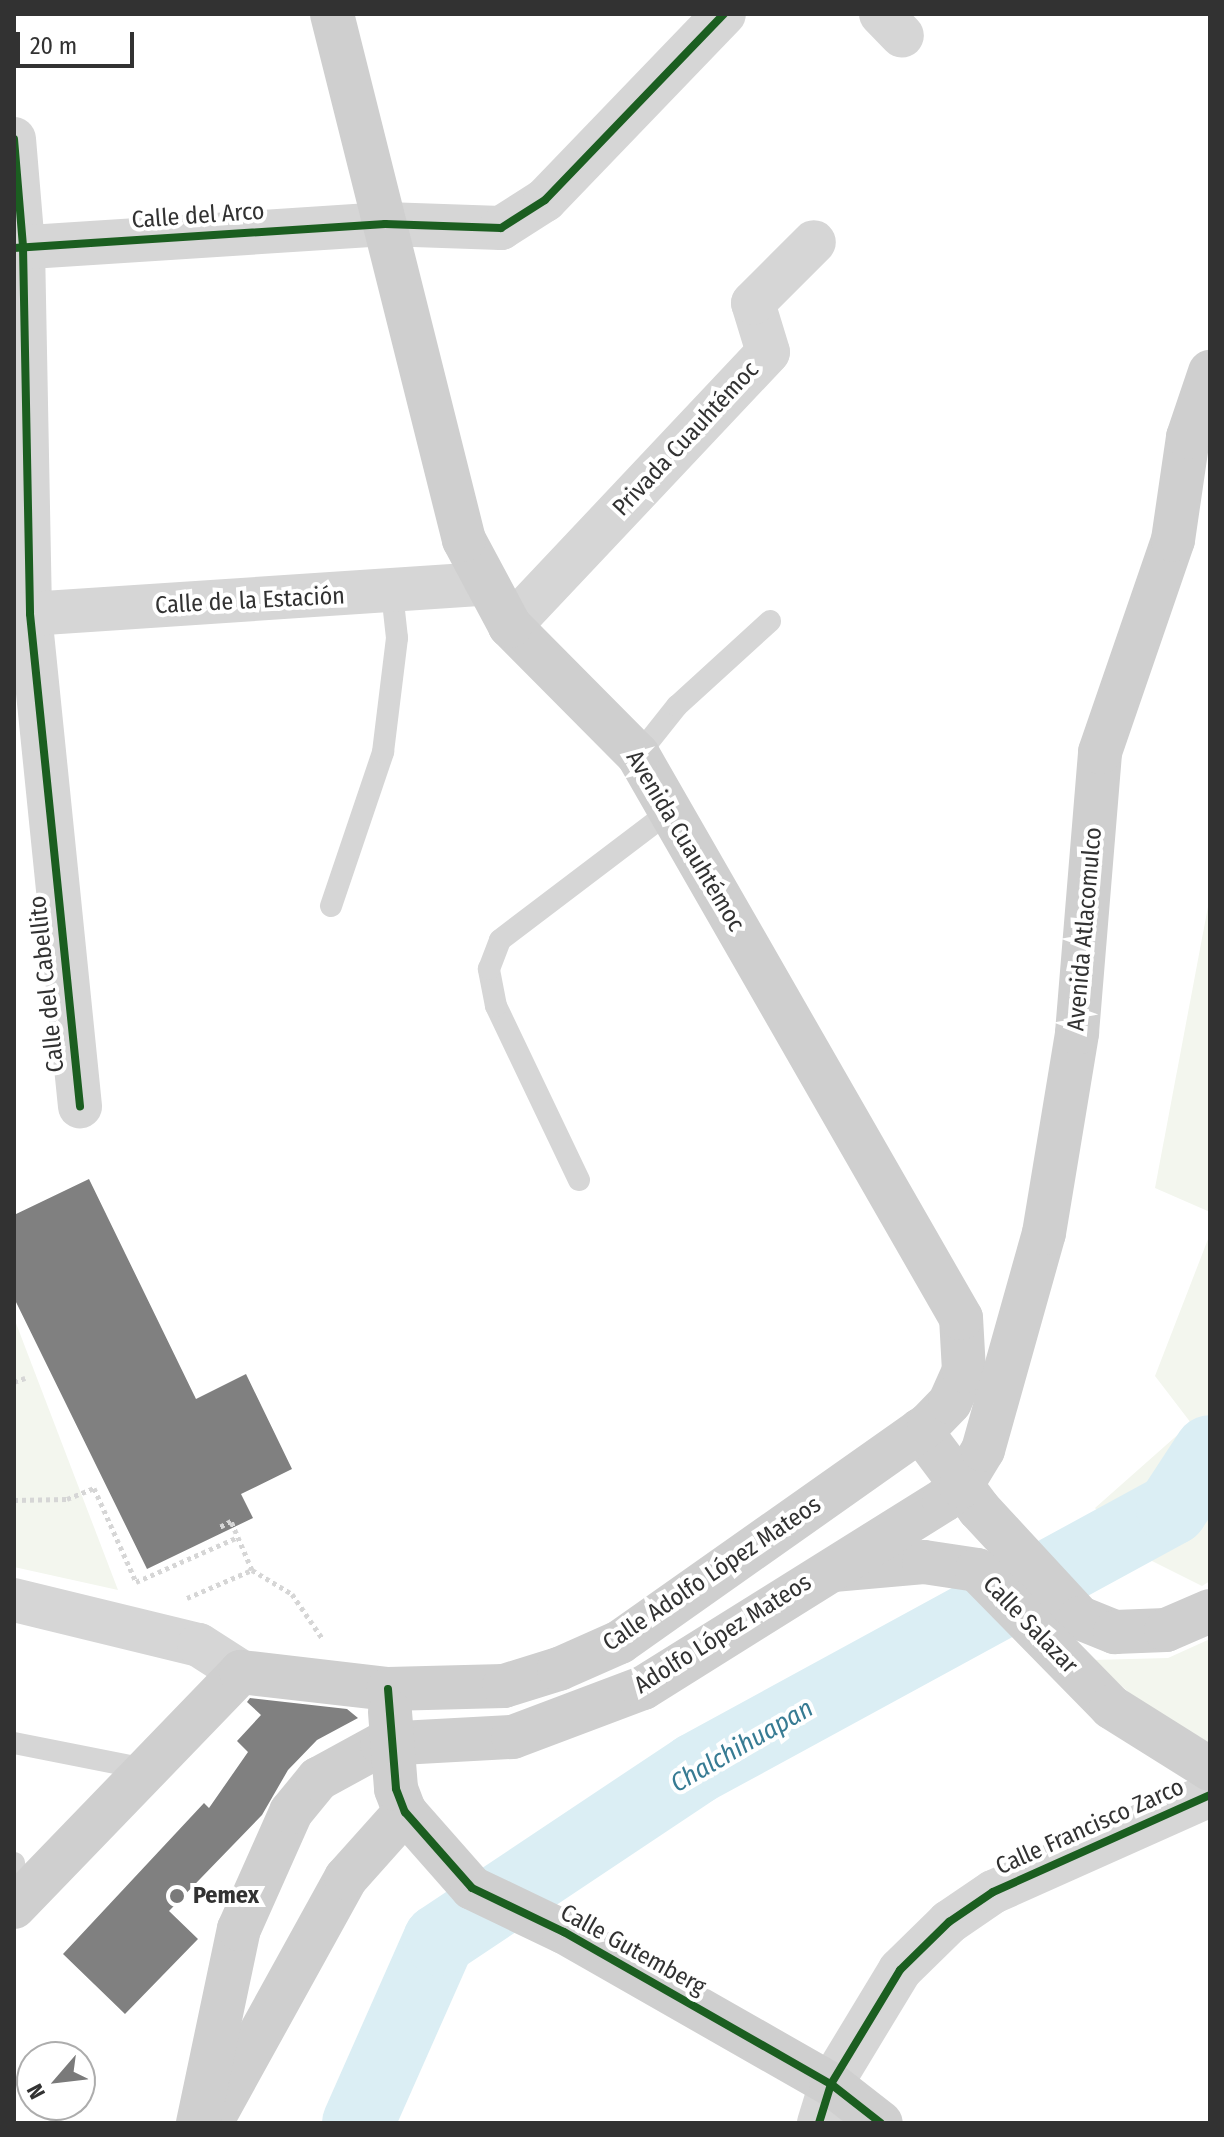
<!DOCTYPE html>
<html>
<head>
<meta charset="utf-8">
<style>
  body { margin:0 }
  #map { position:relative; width:1224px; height:2137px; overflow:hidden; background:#fff; font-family:"Fira Sans Condensed",sans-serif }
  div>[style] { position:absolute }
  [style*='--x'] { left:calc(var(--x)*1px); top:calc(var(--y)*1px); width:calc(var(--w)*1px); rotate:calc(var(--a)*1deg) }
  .green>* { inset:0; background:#f3f6ee }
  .river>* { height:72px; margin:-36px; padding:0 36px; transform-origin:36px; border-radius:36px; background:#dbeef4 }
  .building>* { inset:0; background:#808080 }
  .path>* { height:5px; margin-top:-2.5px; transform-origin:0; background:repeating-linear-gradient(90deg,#d6d6d6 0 4px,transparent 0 8px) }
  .lane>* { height:22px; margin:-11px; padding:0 11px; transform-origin:11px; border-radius:11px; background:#d6d6d6 }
  .street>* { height:44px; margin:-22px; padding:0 22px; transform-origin:22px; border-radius:22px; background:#d6d6d6 }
  .secondary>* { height:44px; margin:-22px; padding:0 22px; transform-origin:22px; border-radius:22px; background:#cfcfcf }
  .secondary-bridge>* { height:44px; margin:-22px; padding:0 22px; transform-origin:22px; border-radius:22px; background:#cfcfcf }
  .cycleway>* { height:8px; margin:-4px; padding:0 4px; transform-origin:4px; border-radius:4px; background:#1b5e20 }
  .dots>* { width:22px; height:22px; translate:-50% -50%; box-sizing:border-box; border:4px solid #fff; border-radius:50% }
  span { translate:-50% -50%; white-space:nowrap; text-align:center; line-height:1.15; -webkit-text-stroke:8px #fff; paint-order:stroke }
  .street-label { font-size:24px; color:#323232 }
  .poi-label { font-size:24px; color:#323232; font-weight:700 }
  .left { translate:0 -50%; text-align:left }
  .water-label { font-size:26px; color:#377b93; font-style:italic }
  .frame { position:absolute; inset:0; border:16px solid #323232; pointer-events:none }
  .north { position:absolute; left:16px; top:2041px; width:80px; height:80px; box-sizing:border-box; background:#fff; border:2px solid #adadad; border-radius:50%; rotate:242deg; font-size:22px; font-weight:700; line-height:32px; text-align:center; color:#323232 }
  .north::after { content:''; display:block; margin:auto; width:28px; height:36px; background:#7a7a7a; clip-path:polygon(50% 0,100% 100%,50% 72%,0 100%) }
  .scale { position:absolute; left:16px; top:32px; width:118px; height:36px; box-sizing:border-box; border:4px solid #323232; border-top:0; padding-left:10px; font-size:24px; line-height:28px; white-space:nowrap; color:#323232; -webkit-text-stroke:6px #fff; paint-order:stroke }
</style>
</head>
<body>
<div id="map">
  <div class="green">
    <i style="clip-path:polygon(1210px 896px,1210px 1212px,1155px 1188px)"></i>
    <i style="clip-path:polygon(1210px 1234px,1210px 1581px,1202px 1586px,1130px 1550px,1095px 1508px,1191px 1423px,1155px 1376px)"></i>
    <i style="clip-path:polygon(14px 1318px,118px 1590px,14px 1567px)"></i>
    <i style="clip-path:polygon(1210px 1639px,1210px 1741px,1205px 1743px,1167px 1727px,1093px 1660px,1168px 1658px)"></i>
  </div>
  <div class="river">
    <i style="--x:358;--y:2123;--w:200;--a:-66.1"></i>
    <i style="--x:439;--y:1940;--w:308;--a:-33.7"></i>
    <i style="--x:695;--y:1769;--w:543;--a:-28.59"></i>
    <i style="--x:1172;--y:1509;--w:69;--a:-56.8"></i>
  </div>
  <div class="building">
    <i style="clip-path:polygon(89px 1179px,196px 1399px,246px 1374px,292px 1469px,241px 1494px,253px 1518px,147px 1569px,14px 1298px,14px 1215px)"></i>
    <i style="clip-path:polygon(250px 1698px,347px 1709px,358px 1718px,317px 1740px,288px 1770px,262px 1815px,169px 1911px,198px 1939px,125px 2014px,63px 1954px,204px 1803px,209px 1808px,248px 1752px,237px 1741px,261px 1715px,247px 1702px)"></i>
  </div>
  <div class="path">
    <i style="--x:14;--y:1382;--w:12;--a:-20"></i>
    <i style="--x:14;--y:1500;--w:53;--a:-1.1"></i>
    <i style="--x:67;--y:1499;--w:29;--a:-22"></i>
    <i style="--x:94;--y:1488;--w:103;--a:65.9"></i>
    <i style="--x:136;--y:1582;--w:111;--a:-23.8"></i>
    <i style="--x:252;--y:1570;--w:47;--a:31"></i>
    <i style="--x:292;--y:1594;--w:53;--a:55.7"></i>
    <i style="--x:187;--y:1598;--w:71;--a:-23.3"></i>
    <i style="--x:252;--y:1570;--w:53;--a:-113.2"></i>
    <i style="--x:231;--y:1521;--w:15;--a:152"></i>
  </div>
  <div class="lane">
    <i style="--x:638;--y:755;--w:63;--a:-51.5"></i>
    <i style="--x:677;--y:706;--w:126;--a:-42.4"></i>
    <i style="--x:331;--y:906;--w:163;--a:-71.3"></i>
    <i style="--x:383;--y:752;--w:115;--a:-83"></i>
    <i style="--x:397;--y:638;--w:45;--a:-96.3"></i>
    <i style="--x:579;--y:1180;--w:193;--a:-115.5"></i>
    <i style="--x:496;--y:1006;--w:38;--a:-101"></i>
    <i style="--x:489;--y:969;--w:31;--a:-69"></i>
    <i style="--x:500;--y:940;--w:213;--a:-37.2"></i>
    <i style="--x:14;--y:1743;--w:134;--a:11.2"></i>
    <i style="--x:14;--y:1863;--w:38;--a:81"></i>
  </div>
  <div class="street">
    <i style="--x:881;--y:14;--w:30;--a:46"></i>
    <i style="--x:14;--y:139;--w:108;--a:85.2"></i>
    <i style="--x:23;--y:247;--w:367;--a:88.9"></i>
    <i style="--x:30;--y:614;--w:495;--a:84.2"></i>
    <i style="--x:14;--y:248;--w:372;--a:-3.7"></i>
    <i style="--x:385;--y:224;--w:116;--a:2"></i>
    <i style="--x:501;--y:228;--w:52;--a:-32.5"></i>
    <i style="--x:545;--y:200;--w:258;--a:-46.1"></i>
    <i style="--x:14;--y:615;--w:473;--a:-3.8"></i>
    <i style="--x:510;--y:626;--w:376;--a:-46.7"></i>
    <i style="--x:768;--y:352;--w:51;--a:-107"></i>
    <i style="--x:753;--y:303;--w:86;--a:-45"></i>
    <i style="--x:14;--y:1600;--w:190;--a:13.7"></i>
    <i style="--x:199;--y:1645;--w:50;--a:32.7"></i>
    <i style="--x:819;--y:2123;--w:41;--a:-72.9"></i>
    <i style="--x:831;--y:2084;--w:133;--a:-58.8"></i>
    <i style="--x:900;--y:1970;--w:69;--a:-44.4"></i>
    <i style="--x:949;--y:1922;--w:53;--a:-34.3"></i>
    <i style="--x:993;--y:1892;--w:238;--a:-24.1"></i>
  </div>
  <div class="secondary">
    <i style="--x:920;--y:1430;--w:99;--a:53.2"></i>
    <i style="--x:979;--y:1509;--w:149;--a:47.2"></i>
    <i style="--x:1080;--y:1618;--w:38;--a:22"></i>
    <i style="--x:1115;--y:1632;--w:51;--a:-2.2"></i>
    <i style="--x:1166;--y:1630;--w:48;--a:-23.4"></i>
    <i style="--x:833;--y:1570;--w:91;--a:-5"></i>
    <i style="--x:924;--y:1562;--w:54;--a:8.6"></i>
    <i style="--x:977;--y:1570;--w:192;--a:45.6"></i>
    <i style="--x:1111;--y:1707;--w:117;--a:32.1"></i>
    <i style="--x:396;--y:1789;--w:25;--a:69"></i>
    <i style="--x:405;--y:1812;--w:101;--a:48.6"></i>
    <i style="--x:472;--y:1888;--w:102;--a:25.6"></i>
    <i style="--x:564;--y:1932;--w:307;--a:29.7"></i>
    <i style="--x:831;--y:2084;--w:63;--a:38"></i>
    <i style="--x:14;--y:1907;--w:327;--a:-46"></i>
    <i style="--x:241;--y:1672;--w:148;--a:6.6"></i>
    <i style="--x:388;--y:1689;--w:116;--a:-1.5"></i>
    <i style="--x:504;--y:1686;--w:58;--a:-17.2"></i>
    <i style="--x:559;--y:1669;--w:67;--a:-23.9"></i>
    <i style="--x:620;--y:1642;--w:378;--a:-35.2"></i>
    <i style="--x:929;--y:1424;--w:30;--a:-46"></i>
    <i style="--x:950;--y:1402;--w:34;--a:-66"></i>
    <i style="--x:964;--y:1371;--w:53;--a:-93.2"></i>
    <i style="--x:961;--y:1318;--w:649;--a:-119.84"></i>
    <i style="--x:638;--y:755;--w:182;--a:-134.8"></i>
    <i style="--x:510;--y:626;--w:98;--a:-118.1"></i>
    <i style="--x:464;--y:540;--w:542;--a:-104.09"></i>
    <i style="--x:214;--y:2117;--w:273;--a:-61.1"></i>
    <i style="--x:346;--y:1878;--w:89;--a:-48.2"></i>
    <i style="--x:198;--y:2123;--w:198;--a:-78.1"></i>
    <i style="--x:239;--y:1929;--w:128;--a:-66"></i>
    <i style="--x:291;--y:1812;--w:43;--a:-50.7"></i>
    <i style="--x:318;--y:1779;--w:73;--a:-28.7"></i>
    <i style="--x:382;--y:1744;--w:131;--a:-3.1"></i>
    <i style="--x:513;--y:1737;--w:139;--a:-20.7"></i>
    <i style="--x:643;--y:1688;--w:355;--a:-32"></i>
    <i style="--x:944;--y:1500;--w:22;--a:-39"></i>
    <i style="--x:961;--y:1486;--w:42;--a:-58.6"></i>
    <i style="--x:983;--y:1450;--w:225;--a:-74.3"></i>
    <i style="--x:1044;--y:1233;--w:203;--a:-80.6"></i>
    <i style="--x:1077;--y:1033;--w:282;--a:-85.3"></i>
    <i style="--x:1100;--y:752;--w:224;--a:-71"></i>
    <i style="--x:1173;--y:540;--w:104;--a:-81.7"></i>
    <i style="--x:1188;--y:437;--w:69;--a:-71.3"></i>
  </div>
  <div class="secondary-bridge">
    <i style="--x:390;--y:1712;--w:77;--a:85.5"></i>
  </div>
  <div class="cycleway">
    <i style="--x:14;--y:139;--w:108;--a:85.2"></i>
    <i style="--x:23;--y:247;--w:367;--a:88.9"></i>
    <i style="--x:30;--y:614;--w:495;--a:84.2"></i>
    <i style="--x:14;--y:248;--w:372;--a:-3.7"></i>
    <i style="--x:385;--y:224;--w:116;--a:2"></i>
    <i style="--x:501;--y:228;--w:52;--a:-32.5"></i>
    <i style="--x:545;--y:200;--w:258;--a:-46.1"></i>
    <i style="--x:388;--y:1689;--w:100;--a:85.4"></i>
    <i style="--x:396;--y:1789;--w:25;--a:69"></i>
    <i style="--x:405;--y:1812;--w:101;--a:48.6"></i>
    <i style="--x:472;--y:1888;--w:102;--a:25.6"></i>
    <i style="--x:564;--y:1932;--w:307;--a:29.7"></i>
    <i style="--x:831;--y:2084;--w:63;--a:38"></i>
    <i style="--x:819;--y:2123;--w:41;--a:-72.9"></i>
    <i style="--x:831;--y:2084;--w:133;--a:-58.8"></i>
    <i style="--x:900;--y:1970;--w:69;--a:-44.4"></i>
    <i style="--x:949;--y:1922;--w:53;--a:-34.3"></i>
    <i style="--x:993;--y:1892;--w:238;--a:-24.1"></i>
  </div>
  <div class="dots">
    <i style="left:177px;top:1896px;background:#7a7a7a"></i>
  </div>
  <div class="street-label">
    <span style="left:198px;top:216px;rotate:-4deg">Calle del Arco</span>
    <span style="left:686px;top:439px;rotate:-47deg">Privada Cuauhtémoc</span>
    <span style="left:250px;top:601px;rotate:-3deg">Calle de la Estación</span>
    <span style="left:685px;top:841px;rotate:59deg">Avenida Cuauhtémoc</span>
    <span style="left:1085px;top:929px;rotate:-85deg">Avenida Atlacomulco</span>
    <span style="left:47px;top:984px;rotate:-96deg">Calle del Cabellito</span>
    <span style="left:712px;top:1574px;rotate:-34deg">Calle Adolfo López Mateos</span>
    <span style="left:1030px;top:1625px;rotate:46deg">Calle Salazar</span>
    <span style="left:723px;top:1634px;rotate:-32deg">Adolfo López Mateos</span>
    <span style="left:1090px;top:1827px;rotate:-24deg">Calle Francisco Zarco</span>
    <span style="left:633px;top:1950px;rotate:29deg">Calle Gutemberg</span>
  </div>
  <div class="poi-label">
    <span class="left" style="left:193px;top:1896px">Pemex</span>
  </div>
  <div class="water-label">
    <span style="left:742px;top:1746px;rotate:-30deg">Chalchihuapan</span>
  </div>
  <div class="frame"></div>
  <div class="north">N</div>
  <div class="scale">20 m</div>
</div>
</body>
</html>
